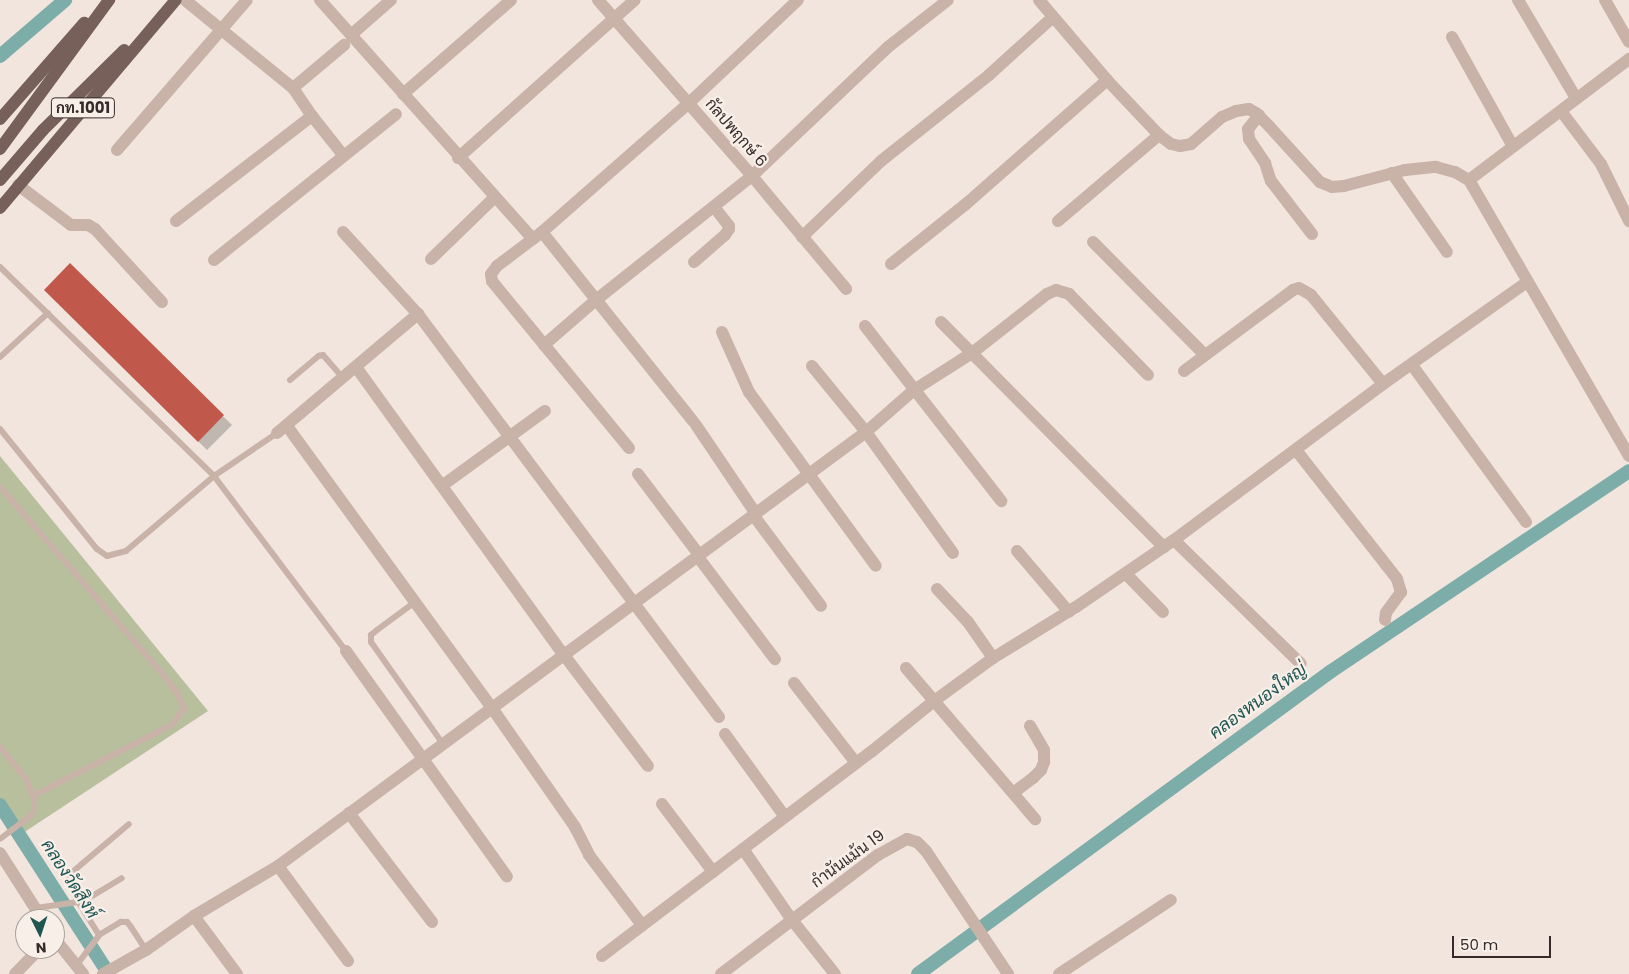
<!DOCTYPE html>
<html>
<head>
<meta charset="utf-8">
<style>
  body { margin:0 }
  #map { position:relative; width:1629px; height:974px; overflow:hidden; background:#f1e5dd; font-family:Poppins,Sarabun,sans-serif }
  div>[style] { position:absolute }
  [style*='--x'] { left:calc(var(--x)*1px); top:calc(var(--y)*1px); width:calc(var(--w)*1px); rotate:calc(var(--a)*1deg) }
  .green>* { inset:0; background:#b8bf9d }
  .shadow>* { inset:0; background:#0003 }
  .canal>* { height:14px; margin:-7px; padding:0 7px; transform-origin:7px; border-radius:7px; background:#7dada8 }
  .building>* { inset:0; background:#c0584b }
  .service>* { height:6px; margin:-3px; padding:0 3px; transform-origin:3px; border-radius:3px; background:#c9b3a9 }
  .minor>* { height:12px; margin:-6px; padding:0 6px; transform-origin:6px; border-radius:6px; background:#c9b3a9 }
  .tertiary>* { height:12px; margin:-6px; padding:0 6px; transform-origin:6px; border-radius:6px; background:#c9b3a9 }
  .primary>* { height:12px; margin:-6px; padding:0 6px; transform-origin:6px; border-radius:6px; background:#77605a }
  span { translate:-50% -50%; white-space:nowrap; text-align:center; line-height:1.15; -webkit-text-stroke:4.5px #f9efe9; paint-order:stroke }
  .shield-label span { padding:1px 4px; background:#f9efe9; border:1px solid; border-radius:4px; -webkit-text-stroke-width:0 }
  .shield-label { font-size:15px; color:#362b29; font-weight:700 }
  .street-label { font-size:16px; color:#362b29 }
  .water-label { font-size:18px; color:#205652; font-style:italic }
  .north { position:absolute; left:15px; top:909px; width:50px; height:50px; box-sizing:border-box; background:#f9efe9; border:1px solid #aba19c; border-radius:50%; rotate:176deg; font-size:14px; font-weight:700; line-height:20px; text-align:center; color:#362b29 }
  .north::after { content:''; display:block; margin:auto; width:18px; height:22px; background:#205652; clip-path:polygon(50% 0,100% 100%,50% 72%,0 100%) }
  .scale { position:absolute; left:1452px; top:936px; width:99px; height:22px; box-sizing:border-box; border:2px solid #362b29; border-top:0; padding-left:6px; font-size:15px; line-height:18px; white-space:nowrap; color:#362b29; -webkit-text-stroke:4px #f9efe9; paint-order:stroke }
</style>
</head>
<body>
<div id="map">
  <div class="green">
    <i style="clip-path:polygon(0 456px,208px 711px,20px 835px,0 805px)"></i>
  </div>
  <div class="shadow">
    <i style="clip-path:polygon(70px 265px,232px 425px,207px 450px,45px 290px)"></i>
  </div>
  <div class="canal">
    <i style="--x:0;--y:56;--w:86;--a:-40.7"></i>
    <i style="--x:0;--y:805;--w:201;--a:57.2"></i>
    <i style="--x:918;--y:974;--w:511;--a:-36.24"></i>
    <i style="--x:1330;--y:672;--w:360;--a:-33.9"></i>
  </div>
  <div class="building">
    <i style="clip-path:polygon(70px 263px,224px 415px,198px 442px,44px 290px)"></i>
  </div>
  <div class="service">
    <i style="--x:0;--y:267;--w:299;--a:44.3"></i>
    <i style="--x:214;--y:476;--w:219;--a:53"></i>
    <i style="--x:0;--y:357;--w:65;--a:-42.5"></i>
    <i style="--x:290;--y:380;--w:38;--a:-40"></i>
    <i style="--x:319;--y:356;--w:4;--a:-14"></i>
    <i style="--x:323;--y:355;--w:30;--a:49"></i>
    <i style="--x:0;--y:429;--w:154;--a:51.1"></i>
    <i style="--x:97;--y:549;--w:12;--a:35"></i>
    <i style="--x:107;--y:556;--w:20;--a:-15"></i>
    <i style="--x:126;--y:551;--w:116;--a:-40.4"></i>
    <i style="--x:214;--y:476;--w:76;--a:-34.3"></i>
    <i style="--x:0;--y:487;--w:244;--a:49"></i>
    <i style="--x:160;--y:671;--w:28;--a:52"></i>
    <i style="--x:177;--y:693;--w:17;--a:65"></i>
    <i style="--x:184;--y:708;--w:19;--a:125"></i>
    <i style="--x:173;--y:724;--w:157;--a:152.8"></i>
    <i style="--x:415;--y:602;--w:47;--a:143.6"></i>
    <i style="--x:377;--y:630;--w:8;--a:140"></i>
    <i style="--x:371;--y:635;--w:7;--a:90"></i>
    <i style="--x:371;--y:642;--w:125;--a:54.8"></i>
    <i style="--x:0;--y:747;--w:41;--a:50.9"></i>
    <i style="--x:26;--y:779;--w:24;--a:68"></i>
    <i style="--x:35;--y:801;--w:13;--a:99"></i>
    <i style="--x:33;--y:814;--w:41;--a:142.9"></i>
    <i style="--x:36;--y:908;--w:49;--a:-8.3"></i>
    <i style="--x:84;--y:901;--w:44;--a:-31.2"></i>
    <i style="--x:99;--y:935;--w:39;--a:-122"></i>
    <i style="--x:78;--y:902;--w:21;--a:-113"></i>
    <i style="--x:70;--y:883;--w:9;--a:-90"></i>
    <i style="--x:70;--y:874;--w:77;--a:-40.3"></i>
    <i style="--x:76;--y:966;--w:39;--a:-53"></i>
    <i style="--x:99;--y:935;--w:26;--a:-31"></i>
    <i style="--x:121;--y:922;--w:6;--a:0"></i>
    <i style="--x:127;--y:922;--w:6;--a:51"></i>
    <i style="--x:131;--y:927;--w:27;--a:57"></i>
  </div>
  <div class="minor">
    <i style="--x:185;--y:0;--w:139;--a:39.2"></i>
    <i style="--x:293;--y:88;--w:34;--a:56"></i>
    <i style="--x:312;--y:116;--w:50;--a:51.5"></i>
    <i style="--x:320;--y:0;--w:320;--a:48.3"></i>
    <i style="--x:598;--y:0;--w:234;--a:48.8"></i>
    <i style="--x:752;--y:176;--w:147;--a:50.2"></i>
    <i style="--x:1039;--y:0;--w:105;--a:49.6"></i>
    <i style="--x:1107;--y:80;--w:76;--a:46.6"></i>
    <i style="--x:1159;--y:135;--w:15;--a:37"></i>
    <i style="--x:1171;--y:144;--w:9;--a:13"></i>
    <i style="--x:1180;--y:146;--w:11;--a:-10"></i>
    <i style="--x:1191;--y:144;--w:41;--a:-41.1"></i>
    <i style="--x:1222;--y:117;--w:15;--a:-23"></i>
    <i style="--x:1236;--y:111;--w:13;--a:-9"></i>
    <i style="--x:1249;--y:109;--w:8;--a:30"></i>
    <i style="--x:1256;--y:113;--w:18;--a:45"></i>
    <i style="--x:1269;--y:126;--w:76;--a:47.7"></i>
    <i style="--x:1320;--y:182;--w:13;--a:23"></i>
    <i style="--x:1332;--y:187;--w:12;--a:-5"></i>
    <i style="--x:1344;--y:186;--w:63;--a:-14.7"></i>
    <i style="--x:1405;--y:170;--w:31;--a:-6"></i>
    <i style="--x:1436;--y:167;--w:20;--a:15"></i>
    <i style="--x:1455;--y:172;--w:16;--a:30"></i>
    <i style="--x:1469;--y:180;--w:319;--a:59.9"></i>
    <i style="--x:1518;--y:0;--w:114;--a:59.4"></i>
    <i style="--x:1605;--y:0;--w:48;--a:60.3"></i>
    <i style="--x:351;--y:35;--w:53;--a:-41.2"></i>
    <i style="--x:1452;--y:37;--w:124;--a:60.9"></i>
    <i style="--x:293;--y:88;--w:67;--a:-40.1"></i>
    <i style="--x:403;--y:94;--w:143;--a:-41"></i>
    <i style="--x:1561;--y:111;--w:66;--a:53"></i>
    <i style="--x:1601;--y:164;--w:64;--a:63.8"></i>
    <i style="--x:1259;--y:115;--w:18;--a:128"></i>
    <i style="--x:1248;--y:129;--w:10;--a:84"></i>
    <i style="--x:1249;--y:139;--w:29;--a:56"></i>
    <i style="--x:1265;--y:163;--w:19;--a:72"></i>
    <i style="--x:1271;--y:181;--w:67;--a:52.3"></i>
    <i style="--x:117;--y:150;--w:198;--a:-49.1"></i>
    <i style="--x:458;--y:158;--w:237;--a:-41.8"></i>
    <i style="--x:1392;--y:173;--w:96;--a:55.2"></i>
    <i style="--x:1469;--y:180;--w:201;--a:-37.1"></i>
    <i style="--x:18;--y:185;--w:66;--a:37"></i>
    <i style="--x:71;--y:225;--w:17;--a:0"></i>
    <i style="--x:88;--y:225;--w:8;--a:30"></i>
    <i style="--x:95;--y:229;--w:99;--a:47.5"></i>
    <i style="--x:176;--y:221;--w:172;--a:-37.7"></i>
    <i style="--x:1058;--y:221;--w:133;--a:-40.4"></i>
    <i style="--x:343;--y:232;--w:111;--a:47.6"></i>
    <i style="--x:418;--y:314;--w:503;--a:53.24"></i>
    <i style="--x:542;--y:232;--w:242;--a:51.4"></i>
    <i style="--x:802;--y:237;--w:110;--a:-43.9"></i>
    <i style="--x:881;--y:161;--w:138;--a:-38.5"></i>
    <i style="--x:989;--y:75;--w:86;--a:-42.2"></i>
    <i style="--x:1093;--y:242;--w:159;--a:45.3"></i>
    <i style="--x:431;--y:259;--w:89;--a:-44.1"></i>
    <i style="--x:214;--y:260;--w:233;--a:-38.7"></i>
    <i style="--x:694;--y:262;--w:41;--a:-41.1"></i>
    <i style="--x:725;--y:235;--w:7;--a:-56"></i>
    <i style="--x:729;--y:229;--w:3;--a:-90"></i>
    <i style="--x:729;--y:226;--w:23;--a:-128"></i>
    <i style="--x:891;--y:264;--w:96;--a:-38.7"></i>
    <i style="--x:966;--y:204;--w:188;--a:-41.3"></i>
    <i style="--x:941;--y:322;--w:317;--a:45.3"></i>
    <i style="--x:865;--y:326;--w:222;--a:52.1"></i>
    <i style="--x:722;--y:332;--w:66;--a:65.8"></i>
    <i style="--x:749;--y:392;--w:215;--a:53.9"></i>
    <i style="--x:544;--y:345;--w:69;--a:-40.9"></i>
    <i style="--x:596;--y:300;--w:199;--a:-38.5"></i>
    <i style="--x:752;--y:176;--w:187;--a:-43.5"></i>
    <i style="--x:888;--y:47;--w:76;--a:-38.1"></i>
    <i style="--x:1412;--y:365;--w:194;--a:54"></i>
    <i style="--x:812;--y:366;--w:85;--a:50.7"></i>
    <i style="--x:866;--y:432;--w:149;--a:54.3"></i>
    <i style="--x:356;--y:367;--w:355;--a:54.2"></i>
    <i style="--x:564;--y:655;--w:139;--a:52.9"></i>
    <i style="--x:1184;--y:371;--w:136;--a:-36.6"></i>
    <i style="--x:1293;--y:290;--w:6;--a:-18"></i>
    <i style="--x:1299;--y:288;--w:14;--a:30"></i>
    <i style="--x:1311;--y:295;--w:114;--a:51"></i>
    <i style="--x:696;--y:425;--w:107;--a:56"></i>
    <i style="--x:287;--y:426;--w:349;--a:54"></i>
    <i style="--x:492;--y:708;--w:145;--a:55.1"></i>
    <i style="--x:575;--y:827;--w:31;--a:63"></i>
    <i style="--x:589;--y:855;--w:88;--a:52.9"></i>
    <i style="--x:277;--y:433;--w:185;--a:-40.2"></i>
    <i style="--x:629;--y:448;--w:216;--a:-129.4"></i>
    <i style="--x:492;--y:281;--w:7;--a:-98"></i>
    <i style="--x:491;--y:274;--w:10;--a:-53"></i>
    <i style="--x:497;--y:266;--w:56;--a:-37.1"></i>
    <i style="--x:542;--y:232;--w:196;--a:-41.3"></i>
    <i style="--x:689;--y:103;--w:150;--a:-43.4"></i>
    <i style="--x:1296;--y:450;--w:164;--a:51.9"></i>
    <i style="--x:1397;--y:579;--w:14;--a:73"></i>
    <i style="--x:1401;--y:592;--w:26;--a:126"></i>
    <i style="--x:1386;--y:613;--w:7;--a:98"></i>
    <i style="--x:638;--y:474;--w:103;--a:52.9"></i>
    <i style="--x:443;--y:485;--w:126;--a:-36"></i>
    <i style="--x:754;--y:516;--w:112;--a:53.3"></i>
    <i style="--x:1174;--y:540;--w:177;--a:44.3"></i>
    <i style="--x:1017;--y:551;--w:80;--a:49.6"></i>
    <i style="--x:698;--y:557;--w:128;--a:53"></i>
    <i style="--x:1126;--y:574;--w:53;--a:45.8"></i>
    <i style="--x:937;--y:589;--w:45;--a:46.8"></i>
    <i style="--x:968;--y:622;--w:44;--a:55.2"></i>
    <i style="--x:346;--y:651;--w:277;--a:54.5"></i>
    <i style="--x:906;--y:668;--w:199;--a:49.5"></i>
    <i style="--x:794;--y:683;--w:101;--a:52.2"></i>
    <i style="--x:725;--y:734;--w:102;--a:54.1"></i>
    <i style="--x:1013;--y:793;--w:25;--a:-37"></i>
    <i style="--x:1033;--y:778;--w:11;--a:-45"></i>
    <i style="--x:1041;--y:770;--w:9;--a:-69"></i>
    <i style="--x:1044;--y:762;--w:12;--a:-90"></i>
    <i style="--x:1044;--y:750;--w:28;--a:-120"></i>
    <i style="--x:662;--y:804;--w:85;--a:53.1"></i>
    <i style="--x:349;--y:813;--w:137;--a:52.7"></i>
    <i style="--x:743;--y:849;--w:86;--a:55.4"></i>
    <i style="--x:792;--y:920;--w:69;--a:51.5"></i>
    <i style="--x:278;--y:866;--w:118;--a:53.6"></i>
    <i style="--x:194;--y:916;--w:72;--a:53.4"></i>
    <i style="--x:602;--y:956;--w:338;--a:-37.2"></i>
    <i style="--x:871;--y:752;--w:81;--a:-39"></i>
    <i style="--x:934;--y:701;--w:73;--a:-36.1"></i>
    <i style="--x:993;--y:658;--w:97;--a:-31.6"></i>
    <i style="--x:1076;--y:607;--w:119;--a:-34.4"></i>
    <i style="--x:1174;--y:540;--w:261;--a:-36.7"></i>
    <i style="--x:1383;--y:384;--w:176;--a:-35.3"></i>
    <i style="--x:15;--y:974;--w:35;--a:-46"></i>
    <i style="--x:103;--y:974;--w:49;--a:-29.2"></i>
    <i style="--x:146;--y:950;--w:59;--a:-35.3"></i>
    <i style="--x:194;--y:916;--w:98;--a:-30.8"></i>
    <i style="--x:278;--y:866;--w:731;--a:-36.43"></i>
    <i style="--x:866;--y:432;--w:64;--a:-41.2"></i>
    <i style="--x:914;--y:390;--w:69;--a:-32.5"></i>
    <i style="--x:972;--y:353;--w:95;--a:-38.2"></i>
    <i style="--x:1047;--y:294;--w:10;--a:-24"></i>
    <i style="--x:1056;--y:290;--w:14;--a:17"></i>
    <i style="--x:1069;--y:294;--w:113;--a:45.7"></i>
    <i style="--x:721;--y:974;--w:197;--a:-37.2"></i>
    <i style="--x:878;--y:855;--w:33;--a:-29"></i>
    <i style="--x:907;--y:839;--w:10;--a:17"></i>
    <i style="--x:917;--y:842;--w:13;--a:45"></i>
    <i style="--x:926;--y:851;--w:148;--a:56.3"></i>
    <i style="--x:1059;--y:974;--w:134;--a:-33.5"></i>
  </div>
  <div class="tertiary">
    <i style="--x:0;--y:853;--w:78;--a:57.5"></i>
    <i style="--x:55;--y:939;--w:45;--a:51.3"></i>
  </div>
  <div class="primary">
    <i style="--x:0;--y:119;--w:128;--a:-48.8"></i>
    <i style="--x:0;--y:149;--w:185;--a:-53.8"></i>
    <i style="--x:0;--y:180;--w:66;--a:-49.3"></i>
    <i style="--x:43;--y:130;--w:114;--a:-44.6"></i>
    <i style="--x:0;--y:208;--w:272;--a:-49.8"></i>
  </div>
  <div class="shield-label">
    <span style="left:83px;top:108px">กท.1001</span>
  </div>
  <div class="street-label">
    <span style="left:736px;top:133px;rotate:49deg">กัลปพฤกษ์ 6</span>
    <span style="left:848px;top:859px;rotate:-36deg">กำนันแม้น 19</span>
  </div>
  <div class="water-label">
    <span style="left:1258px;top:701px;rotate:-36deg">คลองหนองใหญ่</span>
    <span style="left:70px;top:879px;rotate:57deg">คลองวัดสิงห์</span>
  </div>
  <div class="north">N</div>
  <div class="scale">50 m</div>
</div>
</body>
</html>
